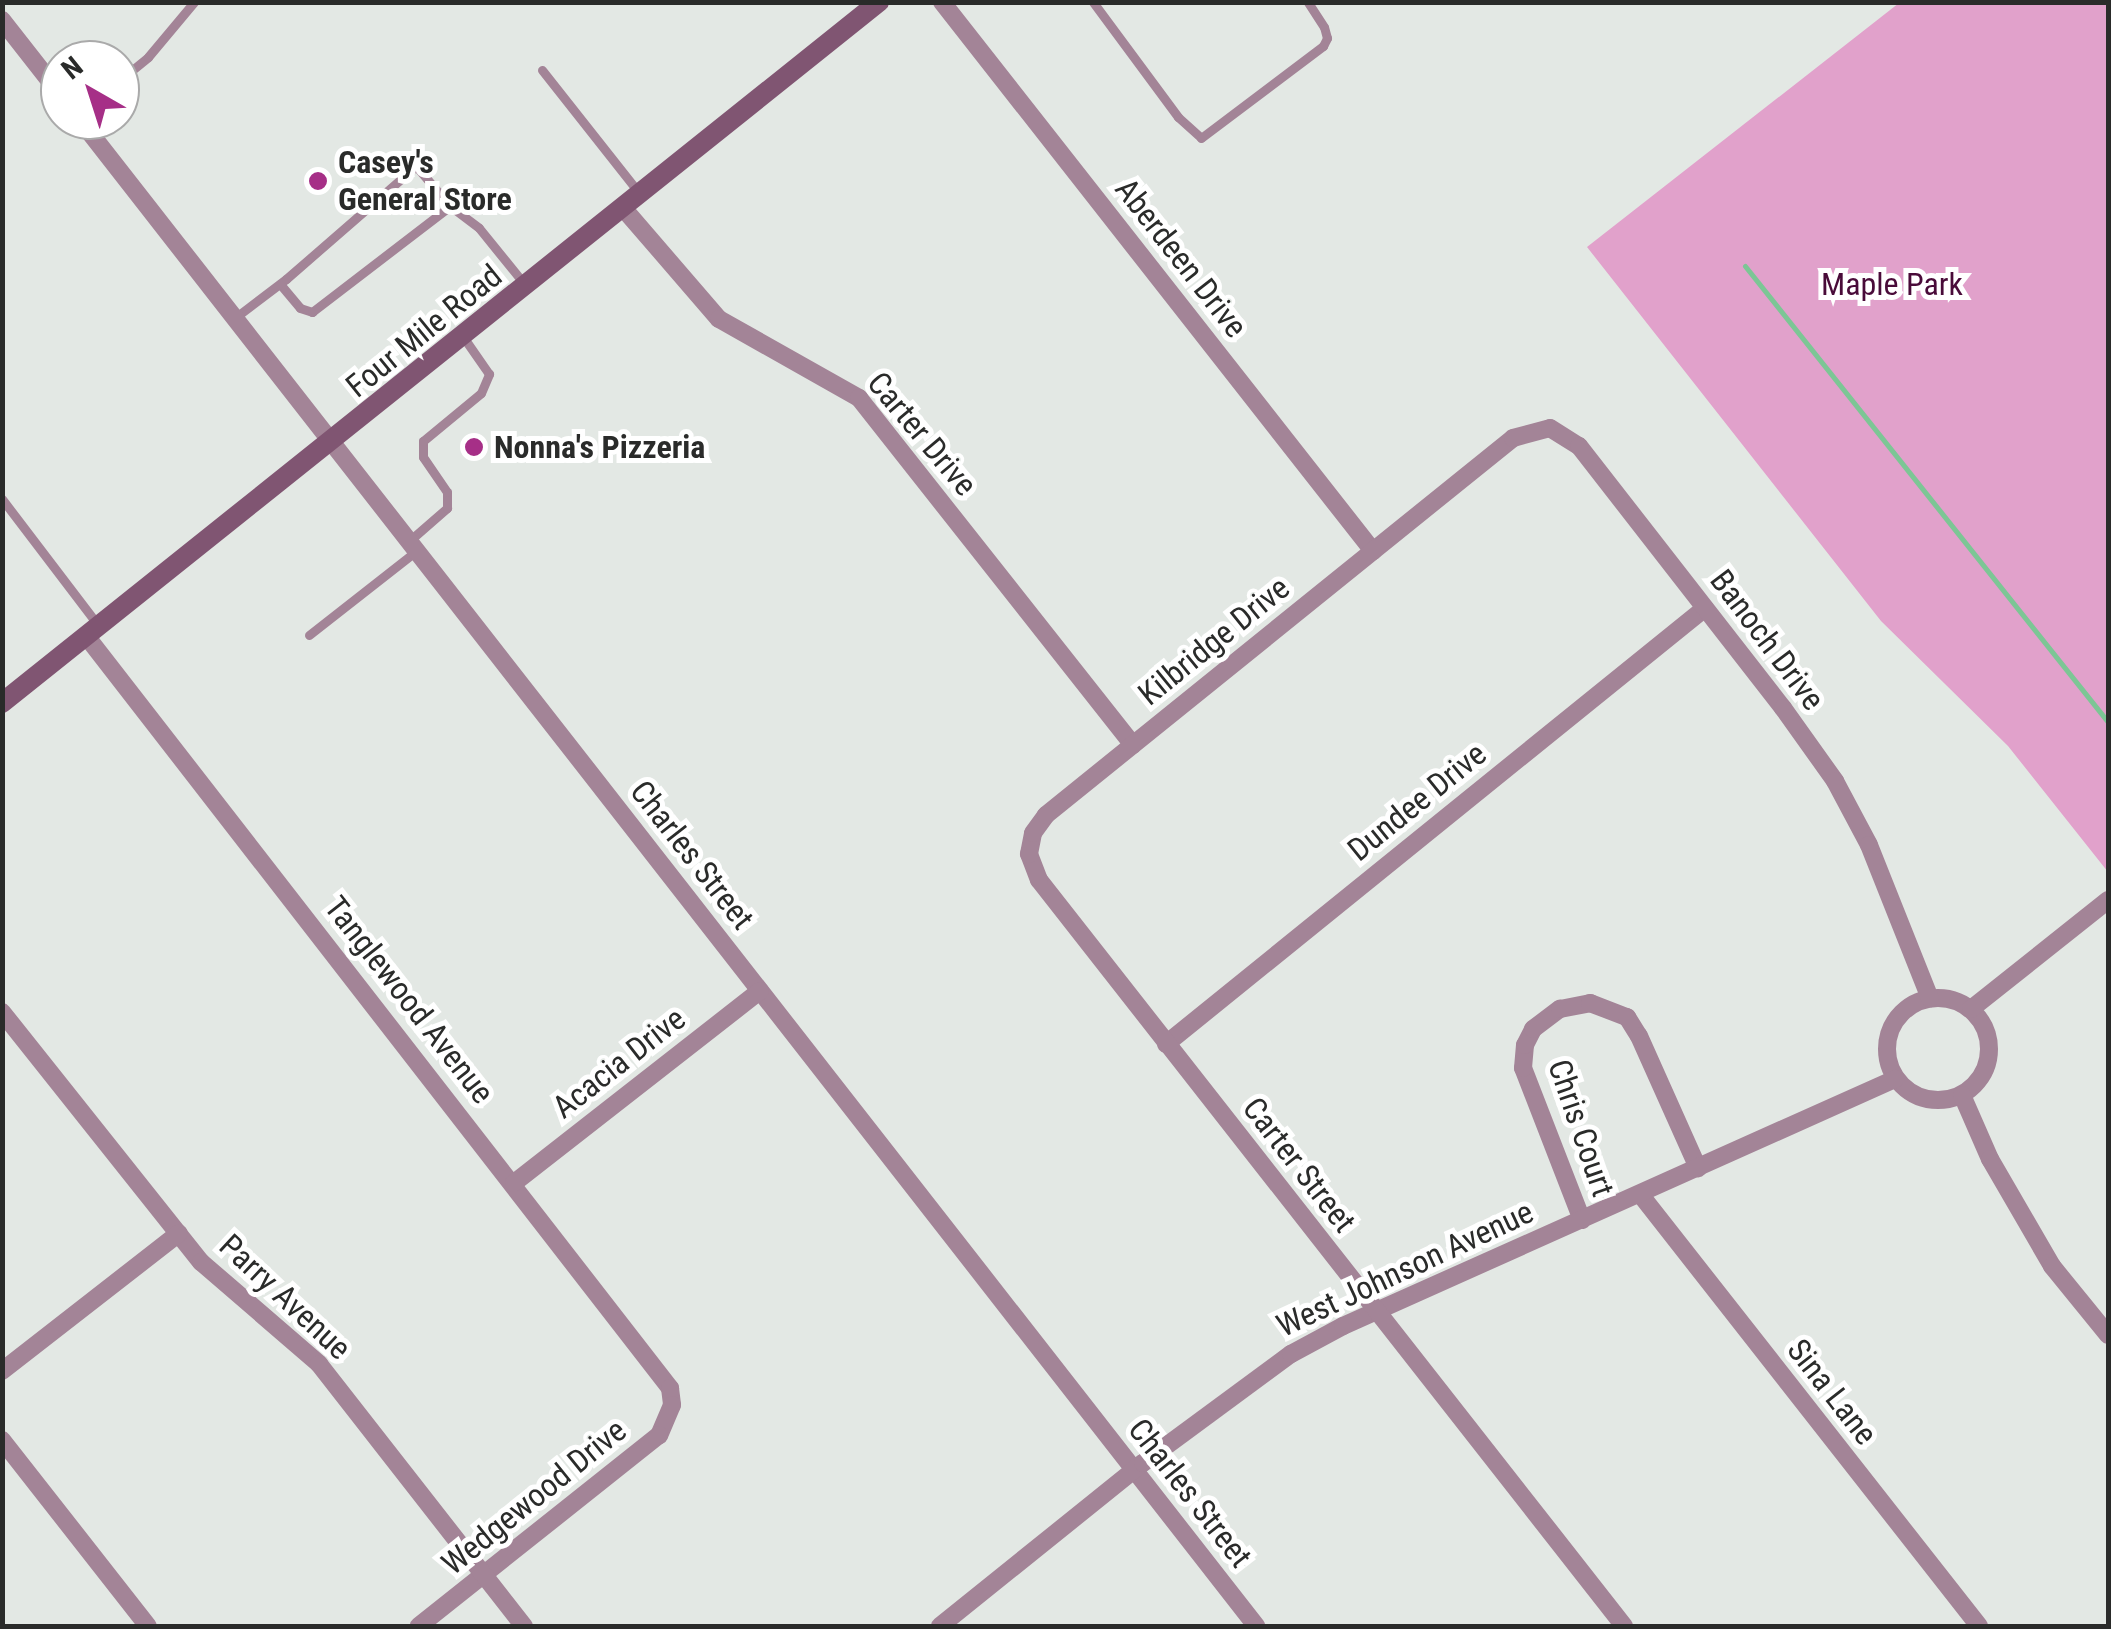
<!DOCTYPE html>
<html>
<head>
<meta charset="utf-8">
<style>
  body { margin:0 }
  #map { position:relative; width:2111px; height:1629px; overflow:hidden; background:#e3e8e4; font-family:"Roboto Condensed",sans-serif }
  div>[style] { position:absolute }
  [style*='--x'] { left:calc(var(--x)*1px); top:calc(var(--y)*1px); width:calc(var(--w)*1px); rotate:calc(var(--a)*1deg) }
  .green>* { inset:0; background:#e1a1cb }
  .stream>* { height:5px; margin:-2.5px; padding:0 2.5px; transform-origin:2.5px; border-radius:2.5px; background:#7cc695 }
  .lane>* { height:9px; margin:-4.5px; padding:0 4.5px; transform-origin:4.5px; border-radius:4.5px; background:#a38497 }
  .street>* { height:18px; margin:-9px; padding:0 9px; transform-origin:9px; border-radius:9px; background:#a38497 }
  .street>.ring { margin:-9px; padding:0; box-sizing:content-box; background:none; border:18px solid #a38497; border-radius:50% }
  .secondary>* { height:20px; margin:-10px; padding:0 10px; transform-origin:10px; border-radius:10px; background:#805572 }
  .dots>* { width:28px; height:28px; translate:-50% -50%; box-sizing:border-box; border:5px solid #fff; border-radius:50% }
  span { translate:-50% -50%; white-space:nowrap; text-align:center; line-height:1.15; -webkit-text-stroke:10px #fff; paint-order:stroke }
  .poi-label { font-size:32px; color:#2a2b2a; font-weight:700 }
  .left { translate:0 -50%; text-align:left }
  .street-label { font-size:32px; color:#2a2b2a }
  .park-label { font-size:32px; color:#490b39 }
  .frame { position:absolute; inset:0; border:5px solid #2a2b2a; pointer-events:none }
  .north { position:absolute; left:40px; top:40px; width:100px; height:100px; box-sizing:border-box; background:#fff; border:2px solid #aaa; border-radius:50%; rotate:321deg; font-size:28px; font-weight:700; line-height:40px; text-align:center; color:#2a2b2a }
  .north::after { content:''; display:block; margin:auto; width:35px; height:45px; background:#a62f87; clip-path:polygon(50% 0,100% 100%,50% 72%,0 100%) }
</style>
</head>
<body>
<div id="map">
  <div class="green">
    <i style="clip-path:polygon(1899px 3px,2108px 3px,2108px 872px,2008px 746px,1881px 621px,1587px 247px)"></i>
  </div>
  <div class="stream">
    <i style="--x:1745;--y:266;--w:583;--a:51.48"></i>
  </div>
  <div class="lane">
    <i style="--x:1093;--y:2;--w:143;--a:53.5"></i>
    <i style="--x:1178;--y:117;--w:31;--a:42"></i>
    <i style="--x:1201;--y:138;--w:153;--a:-37"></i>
    <i style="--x:1323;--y:46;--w:9;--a:-63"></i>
    <i style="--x:1327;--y:38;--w:11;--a:-105"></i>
    <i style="--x:1324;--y:27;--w:30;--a:-123"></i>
    <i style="--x:542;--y:70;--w:158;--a:51.7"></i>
    <i style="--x:120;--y:80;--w:36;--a:-39"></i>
    <i style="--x:148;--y:57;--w:72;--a:-50.1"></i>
    <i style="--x:280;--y:284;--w:31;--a:50"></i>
    <i style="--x:300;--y:308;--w:13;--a:18"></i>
    <i style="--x:312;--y:312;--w:174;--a:-37.5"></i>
    <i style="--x:236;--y:317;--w:63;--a:-37.2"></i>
    <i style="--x:286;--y:279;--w:172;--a:-41"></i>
    <i style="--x:416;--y:166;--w:52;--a:49.6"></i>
    <i style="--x:450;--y:206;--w:36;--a:37"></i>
    <i style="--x:479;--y:228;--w:75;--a:51"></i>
    <i style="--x:2;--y:499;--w:158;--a:52.7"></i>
    <i style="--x:408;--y:542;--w:52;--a:-41.1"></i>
    <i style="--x:447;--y:508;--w:16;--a:-90"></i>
    <i style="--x:447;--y:492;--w:42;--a:-124.4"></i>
    <i style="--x:423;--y:457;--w:16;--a:-90"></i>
    <i style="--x:423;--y:441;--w:75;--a:-39.6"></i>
    <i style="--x:481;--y:393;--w:21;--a:-67"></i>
    <i style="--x:489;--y:374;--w:44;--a:-124.8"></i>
    <i style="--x:309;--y:635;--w:135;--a:-38.1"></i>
  </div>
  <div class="street">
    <i style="--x:942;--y:2;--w:698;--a:51.87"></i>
    <i style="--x:2;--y:20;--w:94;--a:51.9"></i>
    <i style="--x:80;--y:120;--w:1911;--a:52.01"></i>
    <i style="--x:624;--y:209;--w:145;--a:49.2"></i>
    <i style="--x:719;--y:319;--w:161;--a:29.4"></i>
    <i style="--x:859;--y:398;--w:442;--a:51.7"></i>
    <i style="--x:87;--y:637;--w:951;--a:52.18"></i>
    <i style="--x:670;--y:1388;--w:17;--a:83"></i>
    <i style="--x:672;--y:1405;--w:33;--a:113"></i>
    <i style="--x:659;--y:1435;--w:307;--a:141.5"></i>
    <i class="ring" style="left:1887px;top:998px;width:84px;height:84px"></i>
    <i style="--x:1971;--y:1009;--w:175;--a:-38.5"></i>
    <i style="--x:2;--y:1012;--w:320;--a:51.5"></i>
    <i style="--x:201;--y:1262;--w:156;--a:40.8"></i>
    <i style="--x:319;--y:1364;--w:333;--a:52"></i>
    <i style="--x:1166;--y:1044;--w:693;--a:-38.97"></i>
    <i style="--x:1962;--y:1095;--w:70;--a:66.4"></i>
    <i style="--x:1990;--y:1159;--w:124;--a:59.9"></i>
    <i style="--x:2052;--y:1266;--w:89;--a:50.9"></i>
    <i style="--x:514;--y:1183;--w:312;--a:-38"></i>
    <i style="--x:1640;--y:1194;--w:549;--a:51.88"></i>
    <i style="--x:1582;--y:1220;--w:163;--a:-111.2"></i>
    <i style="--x:1523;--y:1068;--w:23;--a:-85"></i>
    <i style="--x:1525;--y:1045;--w:18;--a:-63"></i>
    <i style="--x:1533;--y:1029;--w:34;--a:-37"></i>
    <i style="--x:1560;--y:1009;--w:31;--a:-11"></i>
    <i style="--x:1590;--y:1003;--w:40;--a:21"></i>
    <i style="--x:1627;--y:1017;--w:22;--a:58"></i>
    <i style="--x:1639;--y:1036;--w:145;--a:65.9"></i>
    <i style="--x:2;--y:1371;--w:224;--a:-37.9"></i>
    <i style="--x:2;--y:1440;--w:236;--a:51.9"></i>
    <i style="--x:940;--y:1626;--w:260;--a:-38.8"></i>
    <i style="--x:1143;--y:1463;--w:184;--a:-36.4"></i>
    <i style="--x:1291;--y:1354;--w:59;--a:-28.3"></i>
    <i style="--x:1343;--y:1326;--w:605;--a:-24.11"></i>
    <i style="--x:1624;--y:1626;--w:948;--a:-128.1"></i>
    <i style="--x:1039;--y:880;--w:28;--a:-111"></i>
    <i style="--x:1029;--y:854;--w:21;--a:-79"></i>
    <i style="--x:1033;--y:833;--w:22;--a:-54"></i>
    <i style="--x:1046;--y:815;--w:600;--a:-38.91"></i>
    <i style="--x:1513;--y:438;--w:38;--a:-15"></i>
    <i style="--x:1550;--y:428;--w:34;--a:32"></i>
    <i style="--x:1579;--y:446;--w:332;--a:52.1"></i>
    <i style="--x:1783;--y:708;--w:90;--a:54.5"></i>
    <i style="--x:1835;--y:781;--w:72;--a:62"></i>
    <i style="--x:1869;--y:845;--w:165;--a:68.3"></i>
  </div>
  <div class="secondary">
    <i style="--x:2;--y:703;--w:1123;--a:-38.64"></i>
  </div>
  <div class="dots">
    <i style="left:318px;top:181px;background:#a62f87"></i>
    <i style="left:474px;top:447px;background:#a62f87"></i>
  </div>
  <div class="poi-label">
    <span class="left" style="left:338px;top:181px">Casey's<br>General Store</span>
    <span class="left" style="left:494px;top:447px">Nonna's Pizzeria</span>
  </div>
  <div class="street-label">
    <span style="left:1181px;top:258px;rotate:52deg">Aberdeen Drive</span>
    <span style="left:424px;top:331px;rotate:-39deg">Four Mile Road</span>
    <span style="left:922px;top:434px;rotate:50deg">Carter Drive</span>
    <span style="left:1767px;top:640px;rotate:53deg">Banoch Drive</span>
    <span style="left:1214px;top:641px;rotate:-39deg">Kilbridge Drive</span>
    <span style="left:1417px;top:802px;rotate:-39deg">Dundee Drive</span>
    <span style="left:692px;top:855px;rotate:52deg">Charles Street</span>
    <span style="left:409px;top:1000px;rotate:52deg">Tanglewood Avenue</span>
    <span style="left:619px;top:1063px;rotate:-38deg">Acacia Drive</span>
    <span style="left:1581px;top:1128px;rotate:71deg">Chris Court</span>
    <span style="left:1299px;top:1165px;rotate:52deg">Carter Street</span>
    <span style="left:1405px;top:1269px;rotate:-25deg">West Johnson Avenue</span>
    <span style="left:285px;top:1297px;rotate:43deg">Parry Avenue</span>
    <span style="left:1832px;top:1392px;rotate:52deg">Sina Lane</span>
    <span style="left:1190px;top:1493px;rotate:52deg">Charles Street</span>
    <span style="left:534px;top:1497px;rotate:-39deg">Wedgewood Drive</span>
  </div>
  <div class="park-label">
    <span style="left:1892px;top:284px">Maple Park</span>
  </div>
  <div class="frame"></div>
  <div class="north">N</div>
</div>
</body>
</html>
